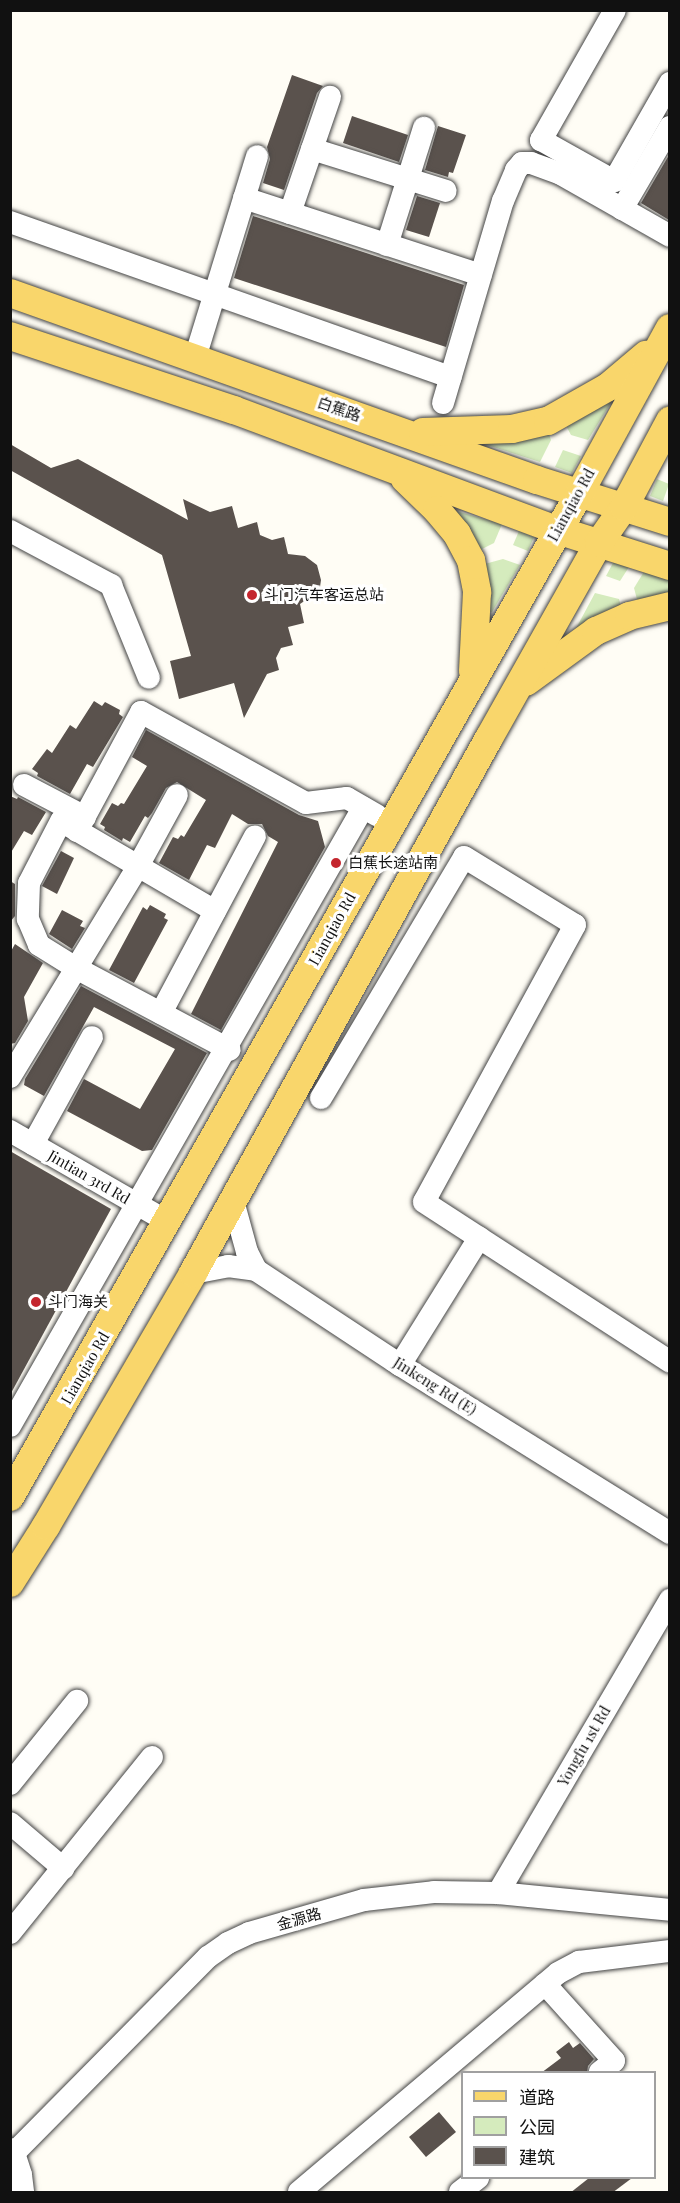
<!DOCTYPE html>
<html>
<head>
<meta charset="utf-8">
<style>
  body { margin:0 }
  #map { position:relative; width:680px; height:2203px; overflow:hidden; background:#fffdf5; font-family:"Playfair Display","Noto Sans SC",serif }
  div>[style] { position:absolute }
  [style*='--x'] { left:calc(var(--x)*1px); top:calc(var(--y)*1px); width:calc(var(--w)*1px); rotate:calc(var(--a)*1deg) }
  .green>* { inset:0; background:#d5ebbd }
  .building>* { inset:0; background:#5a524d }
  .roads { filter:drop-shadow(0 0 2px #444) drop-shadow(0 0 2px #444) }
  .minor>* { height:22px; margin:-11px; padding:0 11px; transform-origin:11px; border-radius:11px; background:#fff }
  .major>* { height:28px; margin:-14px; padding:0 14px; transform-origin:14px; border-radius:14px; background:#f9d66b }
  .dots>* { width:16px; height:16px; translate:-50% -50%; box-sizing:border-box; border:3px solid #fff; border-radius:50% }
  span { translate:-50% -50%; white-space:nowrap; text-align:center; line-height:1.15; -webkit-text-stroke:6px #fff; paint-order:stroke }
  .street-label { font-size:15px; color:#111 }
  .poi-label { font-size:15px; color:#111 }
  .left { translate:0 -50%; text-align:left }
  .frame { position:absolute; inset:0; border:12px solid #111; pointer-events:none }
  .legend { position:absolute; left:461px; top:2071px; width:195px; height:108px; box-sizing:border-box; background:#fff; border:2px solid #a0a0a0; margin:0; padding:8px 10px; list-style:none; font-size:18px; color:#111 }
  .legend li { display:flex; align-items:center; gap:12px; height:30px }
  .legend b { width:30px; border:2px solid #a0a0a0 }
</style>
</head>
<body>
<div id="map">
  <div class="green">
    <i style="clip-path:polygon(614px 398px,588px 440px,571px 435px,564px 422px)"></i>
    <i style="clip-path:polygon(547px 427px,551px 440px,540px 462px,481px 443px)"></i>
    <i style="clip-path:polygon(563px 450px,581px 456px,572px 473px,555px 467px)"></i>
    <i style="clip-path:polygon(657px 479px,669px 484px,663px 501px,650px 496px)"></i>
    <i style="clip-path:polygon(449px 509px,502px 524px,494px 543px,476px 552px)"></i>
    <i style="clip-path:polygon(519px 531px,534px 537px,528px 551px,513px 545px)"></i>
    <i style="clip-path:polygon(503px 559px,520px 565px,492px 612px,487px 611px,481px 565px)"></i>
    <i style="clip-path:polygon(614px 561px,629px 567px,620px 581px,606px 576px)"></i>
    <i style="clip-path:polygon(645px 570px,669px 578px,669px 597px,638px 603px,634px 588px)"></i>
    <i style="clip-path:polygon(595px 593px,619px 599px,622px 610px,573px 634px)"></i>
  </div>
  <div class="building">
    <i style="clip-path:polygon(292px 75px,323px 86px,317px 93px,284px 190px,263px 183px,270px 159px,267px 147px)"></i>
    <i style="clip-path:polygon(352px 116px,408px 135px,399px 162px,343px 143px)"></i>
    <i style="clip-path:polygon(438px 126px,466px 135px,453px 173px,449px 172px,448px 177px,425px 170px)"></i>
    <i style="clip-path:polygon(669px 155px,669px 220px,641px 203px)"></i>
    <i style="clip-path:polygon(417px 196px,440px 203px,429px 237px,406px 230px)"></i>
    <i style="clip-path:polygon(253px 216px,464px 285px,446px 347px,234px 278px)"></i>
    <i style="clip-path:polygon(10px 444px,51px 468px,78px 459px,188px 520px,183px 499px,210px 512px,232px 506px,238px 528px,257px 522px,260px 535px,272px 540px,284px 537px,288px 554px,305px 556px,317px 565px,321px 580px,320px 587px,316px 593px,300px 604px,304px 623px,288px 627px,293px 645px,281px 648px,276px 658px,279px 670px,267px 674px,244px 718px,234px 683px,179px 699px,170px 661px,191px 656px,162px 555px,10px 470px)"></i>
    <i style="clip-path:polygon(94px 701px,102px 706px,105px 702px,120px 710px,119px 714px,123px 717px,93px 767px,87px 764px,70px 794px,37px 776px,38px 773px,32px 769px,47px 749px,52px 753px,70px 725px,76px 729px)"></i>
    <i style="clip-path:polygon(146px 730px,299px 815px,318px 821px,325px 847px,221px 1030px,191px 1014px,278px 842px,268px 836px,262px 824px,248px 824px,232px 814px,215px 848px,207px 845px,189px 880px,159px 863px,173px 837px,178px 839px,181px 835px,184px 837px,206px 800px,177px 782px,166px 788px,152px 813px,148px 818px,145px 816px,130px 842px,123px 838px,122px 841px,104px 830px,105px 827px,100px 824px,112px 803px,118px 806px,121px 803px,124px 804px,147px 766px,132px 757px)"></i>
    <i style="clip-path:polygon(10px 796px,17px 799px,18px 797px,46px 812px,32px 835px,24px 831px,10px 854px)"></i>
    <i style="clip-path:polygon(61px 851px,74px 858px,57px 894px,42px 886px)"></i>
    <i style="clip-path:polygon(10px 881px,15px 884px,15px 916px,10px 922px)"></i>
    <i style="clip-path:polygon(150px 905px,166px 914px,164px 918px,168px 920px,134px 983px,109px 970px,143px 907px,147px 910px)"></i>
    <i style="clip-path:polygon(62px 910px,83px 921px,80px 926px,85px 928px,72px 949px,49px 934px)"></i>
    <i style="clip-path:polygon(15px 944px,43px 963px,24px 997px,28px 1021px,15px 1043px,10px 1044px,10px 953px)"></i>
    <i style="clip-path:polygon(81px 986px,207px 1053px,152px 1150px,142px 1151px,67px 1111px,84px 1079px,140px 1109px,175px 1049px,94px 1007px,44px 1096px,24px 1085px,25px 1079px)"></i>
    <i style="clip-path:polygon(10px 1151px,111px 1209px,10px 1395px)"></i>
    <i style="clip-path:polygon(569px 2042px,573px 2048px,580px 2043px,594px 2059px,588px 2066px,587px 2073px,541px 2073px,561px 2058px,556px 2052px)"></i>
    <i style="clip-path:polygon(439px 2112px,456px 2132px,426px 2157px,409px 2137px)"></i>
    <i style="clip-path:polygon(589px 2178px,632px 2178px,612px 2193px,570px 2193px)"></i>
  </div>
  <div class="roads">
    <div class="minor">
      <i style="--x:615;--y:10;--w:150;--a:119.6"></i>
      <i style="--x:541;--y:140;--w:84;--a:29.3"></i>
      <i style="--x:614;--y:181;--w:113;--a:-60.3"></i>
      <i style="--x:312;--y:149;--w:140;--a:17.4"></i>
      <i style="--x:244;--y:198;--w:249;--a:18"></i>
      <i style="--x:622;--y:209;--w:95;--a:-59.7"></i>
      <i style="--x:290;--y:213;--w:123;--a:-71"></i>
      <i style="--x:10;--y:222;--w:467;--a:19.4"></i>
      <i style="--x:387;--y:245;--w:123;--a:-72.5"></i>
      <i style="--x:195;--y:358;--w:211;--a:-72.9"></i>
      <i style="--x:443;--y:403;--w:211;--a:-73.5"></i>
      <i style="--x:503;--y:201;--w:34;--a:-67"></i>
      <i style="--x:516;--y:170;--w:9;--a:-49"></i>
      <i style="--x:522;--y:163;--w:9;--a:0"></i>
      <i style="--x:531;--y:163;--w:32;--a:20"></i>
      <i style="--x:561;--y:174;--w:125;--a:29.6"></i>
      <i style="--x:10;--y:531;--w:115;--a:28.1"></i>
      <i style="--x:111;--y:585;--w:100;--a:67.8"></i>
      <i style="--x:24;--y:785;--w:69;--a:27.7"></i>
      <i style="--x:77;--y:831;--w:135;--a:-61.7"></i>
      <i style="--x:141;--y:712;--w:188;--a:28.9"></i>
      <i style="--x:306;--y:803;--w:41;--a:-7"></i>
      <i style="--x:347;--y:798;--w:34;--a:30"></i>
      <i style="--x:215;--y:911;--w:178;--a:-149.7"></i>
      <i style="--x:61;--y:821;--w:70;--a:117.3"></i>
      <i style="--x:29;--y:883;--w:36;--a:92"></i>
      <i style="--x:28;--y:919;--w:28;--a:67"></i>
      <i style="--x:39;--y:945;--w:44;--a:31.9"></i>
      <i style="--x:76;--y:968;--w:174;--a:28"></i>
      <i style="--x:161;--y:1013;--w:200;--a:-62"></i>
      <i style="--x:10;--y:1077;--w:245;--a:-58.7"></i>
      <i style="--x:137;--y:868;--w:83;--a:-61.3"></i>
      <i style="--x:321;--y:1098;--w:280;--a:-59.3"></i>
      <i style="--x:464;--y:857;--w:130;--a:31.5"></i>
      <i style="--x:575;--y:925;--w:315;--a:118.6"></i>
      <i style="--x:424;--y:1202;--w:293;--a:33"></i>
      <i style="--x:10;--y:1131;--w:182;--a:29.9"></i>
      <i style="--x:33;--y:1144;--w:122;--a:-61.1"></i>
      <i style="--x:233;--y:1201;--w:53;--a:74.6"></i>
      <i style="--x:247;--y:1252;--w:20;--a:63"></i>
      <i style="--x:193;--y:1273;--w:36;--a:-11"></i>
      <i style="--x:228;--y:1266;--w:28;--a:8"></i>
      <i style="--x:256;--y:1270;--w:173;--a:33.4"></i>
      <i style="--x:400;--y:1365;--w:318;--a:31.9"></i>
      <i style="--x:400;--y:1365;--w:150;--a:-58.1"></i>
      <i style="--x:10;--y:1426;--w:712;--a:-60.27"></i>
      <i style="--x:10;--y:1784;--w:107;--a:-51.1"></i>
      <i style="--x:10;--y:1823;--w:70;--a:40.3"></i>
      <i style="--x:498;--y:1893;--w:340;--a:-59.6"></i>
      <i style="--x:10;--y:1933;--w:226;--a:-51.1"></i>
      <i style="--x:545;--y:1984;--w:103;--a:48.1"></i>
      <i style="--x:614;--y:2061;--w:18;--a:142"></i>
      <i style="--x:10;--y:2149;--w:6;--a:45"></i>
      <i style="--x:14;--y:2153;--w:23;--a:72"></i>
      <i style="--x:21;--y:2175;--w:17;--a:83"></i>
      <i style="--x:14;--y:2153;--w:276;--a:-45.3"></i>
      <i style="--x:208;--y:1957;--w:24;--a:-35"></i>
      <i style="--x:228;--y:1943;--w:23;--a:-25"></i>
      <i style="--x:249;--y:1933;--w:120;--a:-16"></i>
      <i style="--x:364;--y:1900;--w:70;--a:-6.5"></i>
      <i style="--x:434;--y:1892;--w:64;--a:0.9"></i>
      <i style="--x:498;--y:1893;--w:173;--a:5.6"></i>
      <i style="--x:299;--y:2192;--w:339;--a:-40.2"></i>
      <i style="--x:558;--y:1973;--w:24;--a:-28"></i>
      <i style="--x:579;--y:1962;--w:92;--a:-6.9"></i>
      <i style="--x:460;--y:2192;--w:23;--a:-38"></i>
    </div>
    <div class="major">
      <i style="--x:10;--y:293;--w:559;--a:19.54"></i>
      <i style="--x:537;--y:480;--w:139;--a:17.5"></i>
      <i style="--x:10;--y:336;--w:236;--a:18.3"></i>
      <i style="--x:234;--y:410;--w:345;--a:20.4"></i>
      <i style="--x:557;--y:530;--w:119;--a:17.7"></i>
      <i style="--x:423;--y:432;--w:89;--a:-1.9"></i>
      <i style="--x:512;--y:429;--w:37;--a:-13"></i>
      <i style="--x:548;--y:421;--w:69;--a:-29.5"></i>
      <i style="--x:608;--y:387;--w:50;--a:-40.1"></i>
      <i style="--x:405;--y:479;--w:45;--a:44.1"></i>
      <i style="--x:437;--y:510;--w:31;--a:50"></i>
      <i style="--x:457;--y:534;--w:30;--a:62"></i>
      <i style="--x:471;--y:560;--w:33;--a:79"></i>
      <i style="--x:477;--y:592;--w:79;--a:92.9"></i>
      <i style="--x:526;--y:682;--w:87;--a:-36.1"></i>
      <i style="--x:596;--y:631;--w:36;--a:-24"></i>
      <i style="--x:629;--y:616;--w:42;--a:-13.7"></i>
      <i style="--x:10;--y:1497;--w:1153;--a:-60.43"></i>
      <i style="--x:579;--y:494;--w:189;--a:-61.3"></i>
      <i style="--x:10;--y:1583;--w:67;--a:-57.7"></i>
      <i style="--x:46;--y:1526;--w:293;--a:-59.8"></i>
      <i style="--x:193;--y:1273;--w:611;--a:-61.05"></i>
      <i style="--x:489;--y:738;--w:224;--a:-60.6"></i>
      <i style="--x:599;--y:543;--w:44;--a:-55.2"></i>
      <i style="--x:624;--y:507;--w:98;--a:-61.9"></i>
    </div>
  </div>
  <div class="dots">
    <i style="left:252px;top:595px;background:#c4262e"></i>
    <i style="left:336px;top:863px;background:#c4262e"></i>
    <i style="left:36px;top:1302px;background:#c4262e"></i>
  </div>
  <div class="street-label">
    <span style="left:339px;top:409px;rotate:19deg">白蕉路</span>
    <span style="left:571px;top:505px;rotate:-61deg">Lianqiao Rd</span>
    <span style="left:332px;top:929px;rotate:-61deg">Lianqiao Rd</span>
    <span style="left:89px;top:1177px;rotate:30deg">Jintian 3rd Rd</span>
    <span style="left:85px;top:1368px;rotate:-60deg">Lianqiao Rd</span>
    <span style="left:435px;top:1386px;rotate:32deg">Jinkeng Rd (E)</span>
    <span style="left:584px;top:1746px;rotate:-60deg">Yongfu 1st Rd</span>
    <span style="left:299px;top:1919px;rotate:-16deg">金源路</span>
  </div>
  <div class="poi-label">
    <span class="left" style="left:264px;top:595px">斗门汽车客运总站</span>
    <span class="left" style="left:348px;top:863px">白蕉长途站南</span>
    <span class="left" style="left:48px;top:1302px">斗门海关</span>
  </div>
  <div class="frame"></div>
  <ul class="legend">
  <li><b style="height:8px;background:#f9d66b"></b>道路</li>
  <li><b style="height:16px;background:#d5ebbd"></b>公园</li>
  <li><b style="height:16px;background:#5a524d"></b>建筑</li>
  </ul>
</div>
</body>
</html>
